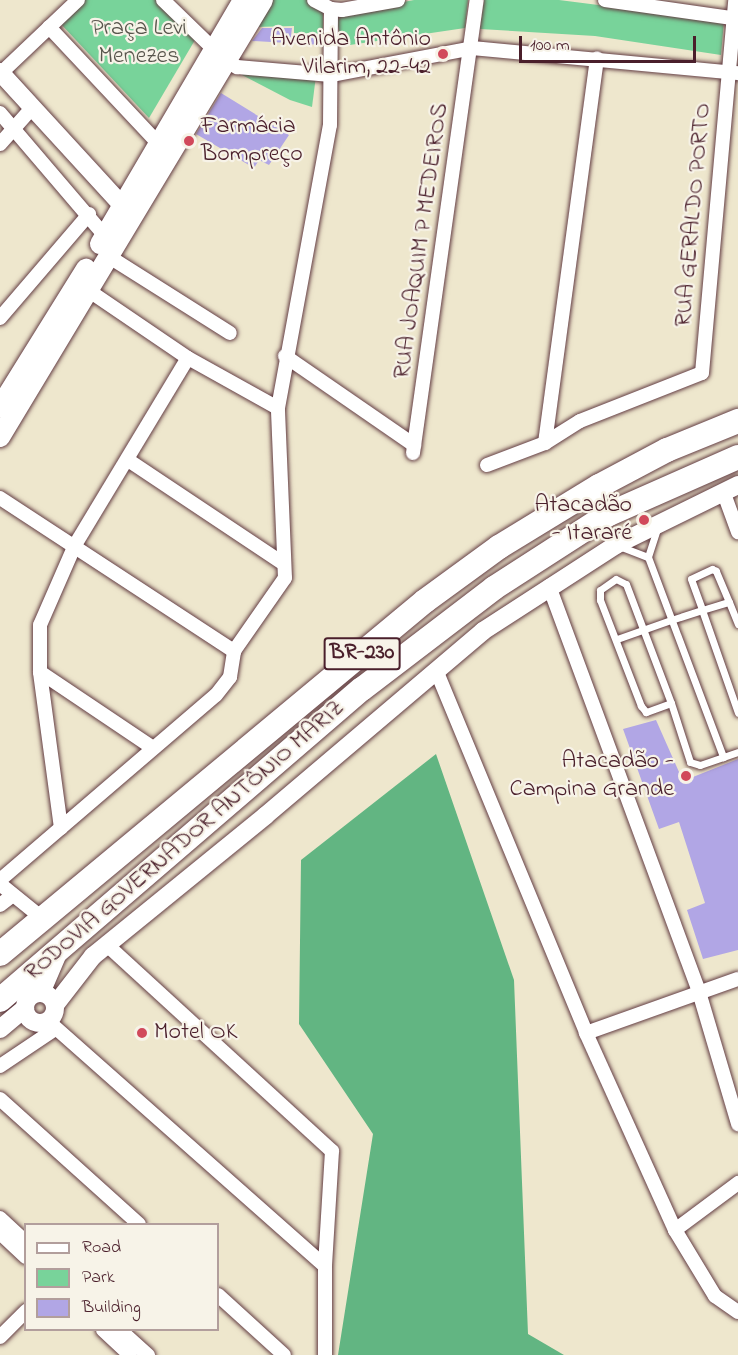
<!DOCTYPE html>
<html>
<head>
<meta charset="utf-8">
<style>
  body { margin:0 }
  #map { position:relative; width:738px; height:1355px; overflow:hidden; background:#eee7cd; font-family:"Indie Flower",sans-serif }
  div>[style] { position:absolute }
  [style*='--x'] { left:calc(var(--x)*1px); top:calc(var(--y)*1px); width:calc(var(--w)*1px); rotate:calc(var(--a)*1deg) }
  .green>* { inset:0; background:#78d39a }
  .forest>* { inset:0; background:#62b582 }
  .building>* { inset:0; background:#b1a6e5 }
  .roads { filter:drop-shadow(0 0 2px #633d43) drop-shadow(0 0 2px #633d43) }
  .service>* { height:7px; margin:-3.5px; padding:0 3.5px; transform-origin:3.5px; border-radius:3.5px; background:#fff }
  .minor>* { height:14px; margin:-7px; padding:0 7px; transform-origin:7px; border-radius:7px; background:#fff }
  .tertiary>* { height:18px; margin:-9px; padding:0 9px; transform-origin:9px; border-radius:9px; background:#fff }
  .tertiary>.ring { margin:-9px; padding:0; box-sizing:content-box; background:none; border:18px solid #fff; border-radius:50% }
  .secondary>* { height:20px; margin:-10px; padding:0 10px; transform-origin:10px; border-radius:10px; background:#fff }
  .trunk>* { height:24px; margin:-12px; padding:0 12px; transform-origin:12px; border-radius:12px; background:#fff }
  .dots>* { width:16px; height:16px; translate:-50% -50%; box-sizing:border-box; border:3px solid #f7f3e8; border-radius:50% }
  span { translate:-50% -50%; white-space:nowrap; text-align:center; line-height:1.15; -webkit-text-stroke:4.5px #f7f3e8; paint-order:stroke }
  .shield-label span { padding:2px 4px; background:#f7f3e8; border:2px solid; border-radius:4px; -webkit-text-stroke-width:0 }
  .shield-label { font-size:22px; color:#4a1f2b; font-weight:700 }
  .park-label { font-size:24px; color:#58554c }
  .poi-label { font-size:24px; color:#4a1f2b }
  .right { translate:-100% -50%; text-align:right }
  .left { translate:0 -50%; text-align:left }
  .street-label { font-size:24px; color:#4a1f2b }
  .legend { position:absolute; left:24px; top:1223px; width:195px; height:108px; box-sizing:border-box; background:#f7f3e8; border:2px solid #b29e9c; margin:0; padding:8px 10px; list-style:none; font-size:18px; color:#4a1f2b }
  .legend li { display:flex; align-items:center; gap:12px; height:30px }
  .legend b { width:30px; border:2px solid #b29e9c }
  .scale { position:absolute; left:519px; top:36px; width:177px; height:27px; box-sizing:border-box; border:3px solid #4a1f2b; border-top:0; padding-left:8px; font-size:18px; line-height:21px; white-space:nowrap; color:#4a1f2b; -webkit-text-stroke:4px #f7f3e8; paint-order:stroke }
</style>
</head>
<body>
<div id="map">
  <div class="green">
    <i style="clip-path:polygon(84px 0,156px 0,195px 40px,149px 118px,59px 22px)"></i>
    <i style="clip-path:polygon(265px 0,310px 0,323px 11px,323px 35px,294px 33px,294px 26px,249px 27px)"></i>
    <i style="clip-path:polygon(414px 0,468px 0,465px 28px,343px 46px,335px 15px)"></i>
    <i style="clip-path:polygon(484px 0,559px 0,724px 21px,721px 55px,595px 36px,480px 29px)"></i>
    <i style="clip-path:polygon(242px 69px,316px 76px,312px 107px,290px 100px,242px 75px)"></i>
  </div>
  <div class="forest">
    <i style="clip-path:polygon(436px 754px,514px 980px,528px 1334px,564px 1355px,338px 1355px,373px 1134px,299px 1024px,301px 860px)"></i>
  </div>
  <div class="building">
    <i style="clip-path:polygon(262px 28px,292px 28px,291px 36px,322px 37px,322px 45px,252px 41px)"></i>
    <i style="clip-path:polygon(221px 93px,289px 135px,269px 165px,259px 160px,254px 168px,196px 134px)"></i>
    <i style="clip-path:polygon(656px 720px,683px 781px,738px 759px,738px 950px,703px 959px,687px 910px,705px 903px,679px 822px,659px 829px,623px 729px)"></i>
  </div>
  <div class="roads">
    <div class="service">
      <i style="--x:657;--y:529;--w:29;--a:108"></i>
      <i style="--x:648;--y:557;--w:214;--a:69.4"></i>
      <i style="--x:619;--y:546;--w:31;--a:21"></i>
      <i style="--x:729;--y:602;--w:24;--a:68"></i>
      <i style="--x:617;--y:639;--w:57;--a:-19.4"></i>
      <i style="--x:671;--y:620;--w:33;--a:-18"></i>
      <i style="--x:702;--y:610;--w:28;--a:-17"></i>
      <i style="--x:729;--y:602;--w:34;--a:-113"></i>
      <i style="--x:716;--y:571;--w:4;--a:-153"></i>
      <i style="--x:712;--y:569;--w:23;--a:155"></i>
      <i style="--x:691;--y:579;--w:33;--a:70"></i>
      <i style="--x:702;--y:610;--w:109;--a:70.7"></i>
      <i style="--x:671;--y:703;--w:27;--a:160"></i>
      <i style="--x:646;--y:712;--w:8;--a:-130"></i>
      <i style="--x:641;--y:706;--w:114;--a:-111.1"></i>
      <i style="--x:600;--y:600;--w:10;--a:-90"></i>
      <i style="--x:600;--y:590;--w:19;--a:-35"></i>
      <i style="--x:616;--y:579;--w:11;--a:27"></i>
      <i style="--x:626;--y:584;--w:127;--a:69.3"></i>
      <i style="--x:671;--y:703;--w:62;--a:72.1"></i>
      <i style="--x:690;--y:762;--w:10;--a:17"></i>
      <i style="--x:700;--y:765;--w:40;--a:-18.9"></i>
    </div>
    <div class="minor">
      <i style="--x:163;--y:0;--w:88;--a:44.1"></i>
      <i style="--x:226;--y:61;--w:13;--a:29"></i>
      <i style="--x:237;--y:67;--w:94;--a:4.9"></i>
      <i style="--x:331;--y:75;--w:144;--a:-10.8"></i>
      <i style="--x:472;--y:48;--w:267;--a:5.4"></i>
      <i style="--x:314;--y:0;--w:19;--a:28"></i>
      <i style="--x:331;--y:9;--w:11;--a:5"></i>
      <i style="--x:342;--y:10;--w:57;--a:-10.1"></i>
      <i style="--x:605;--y:0;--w:134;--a:8.1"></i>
      <i style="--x:49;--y:27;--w:158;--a:46.8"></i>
      <i style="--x:1;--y:73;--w:106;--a:-43.5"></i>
      <i style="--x:0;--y:113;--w:162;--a:49.5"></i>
      <i style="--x:0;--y:144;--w:48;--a:-48.4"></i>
      <i style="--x:108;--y:256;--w:144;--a:32.3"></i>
      <i style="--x:82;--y:286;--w:128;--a:34.2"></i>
      <i style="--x:188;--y:358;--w:103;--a:29.1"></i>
      <i style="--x:0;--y:318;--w:137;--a:-49.4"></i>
      <i style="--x:285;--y:356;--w:157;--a:34.6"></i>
      <i style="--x:545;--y:443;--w:388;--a:-82.3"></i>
      <i style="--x:413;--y:453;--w:457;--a:-82"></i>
      <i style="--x:128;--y:460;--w:187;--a:33.7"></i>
      <i style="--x:487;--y:465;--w:62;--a:-20.8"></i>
      <i style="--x:545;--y:443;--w:41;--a:-32.2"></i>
      <i style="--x:580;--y:421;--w:131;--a:-21.5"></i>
      <i style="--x:702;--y:373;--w:374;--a:-84.9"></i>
      <i style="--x:723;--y:491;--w:44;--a:69.9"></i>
      <i style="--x:0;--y:498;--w:280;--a:33.2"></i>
      <i style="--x:549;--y:586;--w:433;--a:69.7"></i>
      <i style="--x:699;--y:992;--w:138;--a:73.5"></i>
      <i style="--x:436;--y:670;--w:393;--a:67.5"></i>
      <i style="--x:586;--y:1033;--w:216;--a:65.7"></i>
      <i style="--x:675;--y:1230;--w:77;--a:58.8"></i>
      <i style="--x:715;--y:1296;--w:28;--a:35"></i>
      <i style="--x:40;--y:672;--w:136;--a:33.9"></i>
      <i style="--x:61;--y:828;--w:157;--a:-97.7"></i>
      <i style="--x:40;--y:672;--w:47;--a:-90"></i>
      <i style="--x:40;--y:625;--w:87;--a:-66.4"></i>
      <i style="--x:75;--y:545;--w:218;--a:-58.9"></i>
      <i style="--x:0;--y:880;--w:284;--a:-40.6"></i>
      <i style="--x:216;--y:695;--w:23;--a:-52"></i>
      <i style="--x:230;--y:677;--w:26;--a:-81"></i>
      <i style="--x:234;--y:651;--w:89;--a:-55.1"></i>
      <i style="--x:285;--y:578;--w:170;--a:-92.4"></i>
      <i style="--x:278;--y:408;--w:288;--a:-79.6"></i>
      <i style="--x:330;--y:125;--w:116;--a:-89.5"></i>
      <i style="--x:0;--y:884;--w:54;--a:39"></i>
      <i style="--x:0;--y:905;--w:16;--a:-38"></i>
      <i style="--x:107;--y:945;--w:305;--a:42.5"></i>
      <i style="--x:332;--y:1151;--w:115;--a:93.5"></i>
      <i style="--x:325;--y:1266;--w:89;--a:90"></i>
      <i style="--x:48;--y:1021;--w:370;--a:41.5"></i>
      <i style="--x:586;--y:1033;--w:161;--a:-19.6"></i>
      <i style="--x:0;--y:1066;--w:66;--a:-33.9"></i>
      <i style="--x:0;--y:1099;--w:187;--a:42"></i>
      <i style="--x:0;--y:1218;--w:35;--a:43"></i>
      <i style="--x:675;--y:1230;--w:79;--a:-36.7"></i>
      <i style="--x:0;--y:1233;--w:35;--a:43"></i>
      <i style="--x:218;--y:1295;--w:89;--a:42.3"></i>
      <i style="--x:103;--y:1330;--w:37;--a:43"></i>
      <i style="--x:120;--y:1330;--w:38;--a:42"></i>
      <i style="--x:0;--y:1337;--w:37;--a:-45"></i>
    </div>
    <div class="tertiary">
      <i style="--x:0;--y:72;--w:195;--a:47.5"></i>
      <i class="ring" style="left:25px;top:993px;width:12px;height:12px"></i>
      <i style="--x:41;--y:993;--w:46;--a:-66.8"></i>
      <i style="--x:55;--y:1005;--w:62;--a:-52.2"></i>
      <i style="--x:93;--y:956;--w:222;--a:-39.1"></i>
      <i style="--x:265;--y:816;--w:286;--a:-40.3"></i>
      <i style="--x:483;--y:631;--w:158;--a:-32.9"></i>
      <i style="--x:616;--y:545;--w:136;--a:-26.2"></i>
      <i style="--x:0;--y:1029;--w:33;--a:-40"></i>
    </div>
    <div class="secondary">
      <i style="--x:100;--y:244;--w:283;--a:-59.6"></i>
      <i style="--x:0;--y:407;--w:163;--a:-58.1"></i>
      <i style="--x:0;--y:437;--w:510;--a:-58.96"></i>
    </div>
    <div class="trunk">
      <i style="--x:0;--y:954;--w:552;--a:-39.71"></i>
      <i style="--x:425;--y:601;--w:92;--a:-36.1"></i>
      <i style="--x:499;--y:547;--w:117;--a:-31.4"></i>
      <i style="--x:599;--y:486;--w:77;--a:-27.9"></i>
      <i style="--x:667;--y:450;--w:77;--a:-22.2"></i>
      <i style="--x:0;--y:1000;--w:477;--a:-40.7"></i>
      <i style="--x:362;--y:689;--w:166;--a:-37.4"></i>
      <i style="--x:494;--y:588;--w:137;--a:-32.8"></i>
      <i style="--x:609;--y:514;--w:141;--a:-23.8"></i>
    </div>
  </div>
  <div class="dots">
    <i style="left:443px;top:54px;background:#d1495b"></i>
    <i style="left:189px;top:141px;background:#d1495b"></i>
    <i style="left:644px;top:520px;background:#d1495b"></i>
    <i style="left:686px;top:776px;background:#d1495b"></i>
    <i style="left:142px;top:1033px;background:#d1495b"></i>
  </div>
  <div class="shield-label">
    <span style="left:362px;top:654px">BR-230</span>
  </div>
  <div class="park-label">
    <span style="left:139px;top:43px">Praça Levi<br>Menezes</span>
  </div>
  <div class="poi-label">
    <span class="right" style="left:431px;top:54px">Avenida Antônio<br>Vilarim, 22-42</span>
    <span class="left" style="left:201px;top:141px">Farmácia<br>Bompreço</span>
    <span class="right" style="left:632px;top:520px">Atacadão<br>- Itararé</span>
    <span class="right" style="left:674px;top:776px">Atacadão -<br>Campina Grande</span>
    <span class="left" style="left:154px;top:1033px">Motel OK</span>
  </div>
  <div class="street-label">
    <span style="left:694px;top:215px;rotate:-85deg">RUA GERALDO PORTO</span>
    <span style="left:422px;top:241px;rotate:-82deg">RUA JOAQUIM P MEDEIROS</span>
    <span style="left:185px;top:841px;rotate:-41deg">RODOVIA GOVERNADOR ANTÔNIO MARIZ</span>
  </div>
  <ul class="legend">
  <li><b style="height:8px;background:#fff"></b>Road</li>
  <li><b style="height:16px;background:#78d39a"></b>Park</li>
  <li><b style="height:16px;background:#b1a6e5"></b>Building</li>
  </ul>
  <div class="scale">100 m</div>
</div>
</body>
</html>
